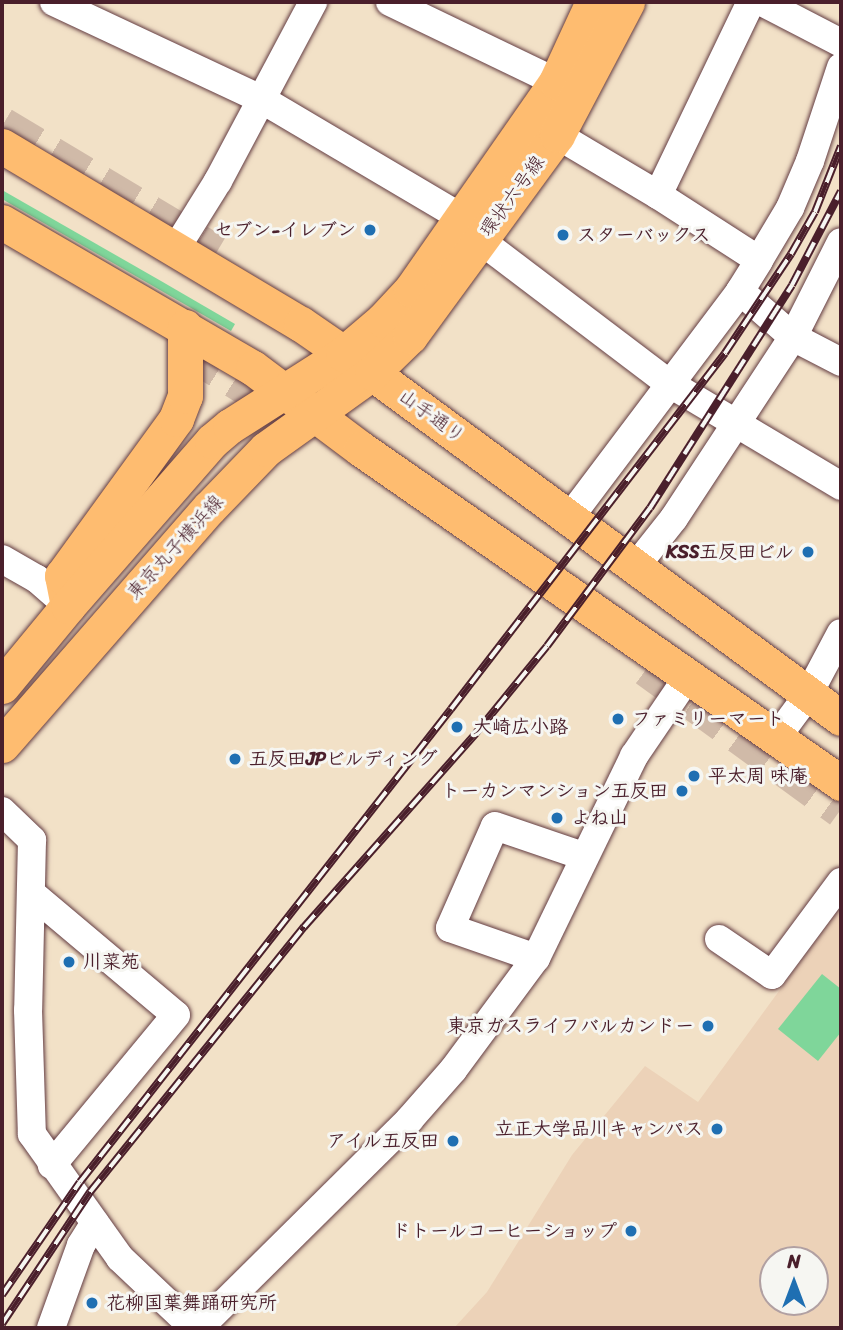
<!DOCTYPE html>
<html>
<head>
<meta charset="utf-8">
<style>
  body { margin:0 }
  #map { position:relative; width:843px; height:1330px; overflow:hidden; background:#f2e1c7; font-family:Sriracha,"Klee One",sans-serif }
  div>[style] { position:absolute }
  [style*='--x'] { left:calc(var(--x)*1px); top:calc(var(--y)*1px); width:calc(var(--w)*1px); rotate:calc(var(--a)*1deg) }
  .built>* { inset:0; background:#ecd2b8 }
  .green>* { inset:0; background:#7fd69a }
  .highway-tunnel>* { height:38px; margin-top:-19px; transform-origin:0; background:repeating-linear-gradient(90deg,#d0baa8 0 38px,transparent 0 57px) }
  .roads { filter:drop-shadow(0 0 2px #633c42) drop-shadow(0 0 2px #633c42) }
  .minor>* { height:28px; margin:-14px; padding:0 14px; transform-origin:14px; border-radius:14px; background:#fff }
  .major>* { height:35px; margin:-17.5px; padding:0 17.5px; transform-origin:17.5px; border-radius:17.5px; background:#febc70 }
  .rail>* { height:8px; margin-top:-4px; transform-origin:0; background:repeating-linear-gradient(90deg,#f6f6f2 0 16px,#4a1f2b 0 32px); box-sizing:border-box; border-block:2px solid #4a1f2b }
  .dots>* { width:19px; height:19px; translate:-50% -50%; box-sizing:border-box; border:4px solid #f6f6f2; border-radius:50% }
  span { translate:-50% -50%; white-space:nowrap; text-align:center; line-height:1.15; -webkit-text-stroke:6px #f6f6f2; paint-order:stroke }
  .street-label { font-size:19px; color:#4a1f2b }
  .poi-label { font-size:19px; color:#4a1f2b; font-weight:700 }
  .right { translate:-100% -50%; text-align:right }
  .left { translate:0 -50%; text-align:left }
  .frame { position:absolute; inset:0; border:4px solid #4a1f2b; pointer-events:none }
  .north { position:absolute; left:759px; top:1246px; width:70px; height:70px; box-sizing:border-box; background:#f6f6f2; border:2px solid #b1a0a2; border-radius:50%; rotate:0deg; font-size:19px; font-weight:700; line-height:28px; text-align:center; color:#4a1f2b }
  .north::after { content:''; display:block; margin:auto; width:24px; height:32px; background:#1f6fb2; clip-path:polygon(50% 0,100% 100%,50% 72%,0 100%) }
</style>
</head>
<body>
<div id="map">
  <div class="built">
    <i style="clip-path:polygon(evenodd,841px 906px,841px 1328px,454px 1328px,487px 1292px,572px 1155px,645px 1066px,698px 1102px,841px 906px,773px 1260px,815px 1260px,815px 1302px,773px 1302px,773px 1260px)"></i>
  </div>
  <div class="green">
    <i style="clip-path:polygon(2px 190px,161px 281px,235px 324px,231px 331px,2px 199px)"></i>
    <i style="clip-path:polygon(822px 974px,841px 989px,841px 1032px,818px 1061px,778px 1029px)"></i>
  </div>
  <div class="highway-tunnel">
    <i style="--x:2;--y:126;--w:249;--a:30.9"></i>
    <i style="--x:187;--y:349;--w:125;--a:32.3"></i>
    <i style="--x:647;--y:668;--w:240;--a:36"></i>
  </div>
  <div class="roads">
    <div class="minor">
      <i style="--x:54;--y:2;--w:229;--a:25.1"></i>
      <i style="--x:261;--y:99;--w:234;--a:30.6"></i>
      <i style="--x:390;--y:2;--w:184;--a:25.7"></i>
      <i style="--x:762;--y:2;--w:89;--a:27.4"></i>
      <i style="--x:557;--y:135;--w:117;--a:30.7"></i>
      <i style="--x:658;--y:195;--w:120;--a:32.8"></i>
      <i style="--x:658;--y:195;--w:214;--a:-64.3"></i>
      <i style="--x:480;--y:240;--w:238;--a:37.2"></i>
      <i style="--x:670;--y:384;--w:199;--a:30.8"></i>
      <i style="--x:175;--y:250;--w:81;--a:-58.1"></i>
      <i style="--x:218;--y:181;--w:203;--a:-62"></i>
      <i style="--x:740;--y:291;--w:70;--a:41"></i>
      <i style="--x:793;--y:337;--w:54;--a:27.5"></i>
      <i style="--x:570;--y:517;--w:283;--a:-53"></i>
      <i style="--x:740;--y:291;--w:36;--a:-58"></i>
      <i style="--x:759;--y:260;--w:61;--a:-59.2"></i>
      <i style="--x:790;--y:208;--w:51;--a:-66.9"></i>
      <i style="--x:810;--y:161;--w:99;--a:-71.7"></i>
      <i style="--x:2;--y:559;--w:40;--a:29.7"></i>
      <i style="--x:37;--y:579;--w:41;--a:41.1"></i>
      <i style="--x:636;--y:566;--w:61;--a:-51.6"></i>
      <i style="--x:674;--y:518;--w:217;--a:-56.7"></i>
      <i style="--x:793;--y:337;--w:106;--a:-63.2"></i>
      <i style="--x:777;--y:737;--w:52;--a:-53.6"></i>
      <i style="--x:808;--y:695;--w:70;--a:-62"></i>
      <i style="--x:2;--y:811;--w:42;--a:44"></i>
      <i style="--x:32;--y:840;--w:170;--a:91.3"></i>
      <i style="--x:28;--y:1010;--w:124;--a:88.2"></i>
      <i style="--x:32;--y:1134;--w:152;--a:54.6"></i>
      <i style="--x:120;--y:1258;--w:102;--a:43.4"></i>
      <i style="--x:31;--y:893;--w:189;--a:40.1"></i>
      <i style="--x:176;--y:1015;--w:195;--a:129.6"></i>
      <i style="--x:719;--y:939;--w:64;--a:34.2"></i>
      <i style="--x:772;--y:975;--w:116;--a:-53.4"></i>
      <i style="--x:536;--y:958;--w:91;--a:-160.8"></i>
      <i style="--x:450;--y:928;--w:111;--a:-66.2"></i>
      <i style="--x:495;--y:826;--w:93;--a:18.8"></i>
      <i style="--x:51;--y:1328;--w:88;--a:-70.1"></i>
      <i style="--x:81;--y:1245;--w:26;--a:-58"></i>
      <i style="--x:199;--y:1328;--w:296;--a:-44.7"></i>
      <i style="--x:409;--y:1120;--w:67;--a:-48.7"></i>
      <i style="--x:453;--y:1070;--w:139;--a:-53.5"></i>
      <i style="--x:536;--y:958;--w:225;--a:-64.1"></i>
      <i style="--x:634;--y:756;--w:98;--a:-55.8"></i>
    </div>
    <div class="major">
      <i style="--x:2;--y:146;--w:348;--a:30.8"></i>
      <i style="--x:301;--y:324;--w:86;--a:34.6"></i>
      <i style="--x:372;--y:373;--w:582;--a:36.34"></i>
      <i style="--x:2;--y:222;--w:290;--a:30.2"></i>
      <i style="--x:253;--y:368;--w:135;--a:36.9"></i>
      <i style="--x:361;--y:449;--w:585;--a:34.83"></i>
      <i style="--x:68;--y:606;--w:31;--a:-101"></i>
      <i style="--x:62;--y:576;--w:194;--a:-54"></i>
      <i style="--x:176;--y:419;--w:25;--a:-69"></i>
      <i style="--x:185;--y:396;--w:69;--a:-90"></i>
      <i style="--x:2;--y:686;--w:104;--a:-50.5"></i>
      <i style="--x:68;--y:606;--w:219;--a:-48.9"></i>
      <i style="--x:212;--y:441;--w:23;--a:-40"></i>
      <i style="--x:230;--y:426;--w:134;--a:-32.5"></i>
      <i style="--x:343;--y:354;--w:52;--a:-40.4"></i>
      <i style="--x:383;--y:320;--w:41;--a:-47"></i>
      <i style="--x:411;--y:290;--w:254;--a:-55.1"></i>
      <i style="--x:556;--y:82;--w:88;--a:-65.2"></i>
      <i style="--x:2;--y:745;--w:315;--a:-48.9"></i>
      <i style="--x:209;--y:508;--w:82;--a:-46"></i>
      <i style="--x:266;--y:449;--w:130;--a:-35.6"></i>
      <i style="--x:372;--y:373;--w:53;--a:-44.2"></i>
      <i style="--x:410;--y:336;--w:249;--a:-53.8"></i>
      <i style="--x:557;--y:135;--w:150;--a:-62.2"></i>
    </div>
  </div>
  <div class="rail">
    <i style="--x:2;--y:1295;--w:137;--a:-55.4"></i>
    <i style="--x:80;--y:1182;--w:601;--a:-51.89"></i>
    <i style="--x:451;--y:709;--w:449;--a:-52.4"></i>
    <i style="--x:725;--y:353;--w:119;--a:-56.3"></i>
    <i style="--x:791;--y:254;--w:48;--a:-60.3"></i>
    <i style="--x:815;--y:212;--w:71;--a:-68.5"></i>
    <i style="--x:2;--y:1324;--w:159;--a:-56.3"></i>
    <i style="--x:90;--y:1192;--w:341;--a:-51.1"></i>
    <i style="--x:304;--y:927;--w:259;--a:-48.4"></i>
    <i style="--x:476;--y:733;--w:112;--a:-50.8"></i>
    <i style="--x:547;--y:646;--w:172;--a:-53.3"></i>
    <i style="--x:650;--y:508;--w:264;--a:-57.5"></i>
    <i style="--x:792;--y:285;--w:106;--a:-62.5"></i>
  </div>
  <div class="dots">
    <i style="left:370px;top:230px;background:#1f6fb2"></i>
    <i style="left:563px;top:235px;background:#1f6fb2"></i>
    <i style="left:808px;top:552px;background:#1f6fb2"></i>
    <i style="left:618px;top:719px;background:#1f6fb2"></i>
    <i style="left:457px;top:727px;background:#1f6fb2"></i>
    <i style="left:235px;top:759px;background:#1f6fb2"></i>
    <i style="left:694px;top:776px;background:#1f6fb2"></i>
    <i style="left:682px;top:791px;background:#1f6fb2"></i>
    <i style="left:557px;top:818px;background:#1f6fb2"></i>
    <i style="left:69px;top:962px;background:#1f6fb2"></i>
    <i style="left:708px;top:1026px;background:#1f6fb2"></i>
    <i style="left:717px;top:1129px;background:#1f6fb2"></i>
    <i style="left:453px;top:1141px;background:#1f6fb2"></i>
    <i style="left:631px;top:1231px;background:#1f6fb2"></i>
    <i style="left:92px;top:1303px;background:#1f6fb2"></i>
  </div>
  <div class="street-label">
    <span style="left:512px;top:196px;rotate:-54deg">環状六号線</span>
    <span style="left:432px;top:416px;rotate:36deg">山手通り</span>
    <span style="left:175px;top:547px;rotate:-48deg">東京丸子横浜線</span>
  </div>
  <div class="poi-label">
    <span class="right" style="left:356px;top:230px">セブン-イレブン</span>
    <span class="left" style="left:577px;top:235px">スターバックス</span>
    <span class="right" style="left:794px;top:552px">KSS五反田ビル</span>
    <span class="left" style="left:632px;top:719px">ファミリーマート</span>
    <span class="left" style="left:473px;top:727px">大崎広小路</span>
    <span class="left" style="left:249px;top:759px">五反田JPビルディング</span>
    <span class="left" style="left:708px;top:776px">平太周 味庵</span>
    <span class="right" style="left:668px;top:791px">トーカンマンション五反田</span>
    <span class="left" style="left:571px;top:818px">よね山</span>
    <span class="left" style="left:83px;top:962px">川菜苑</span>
    <span class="right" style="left:694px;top:1026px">東京ガスライフバルカンドー</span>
    <span class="right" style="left:703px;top:1129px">立正大学品川キャンパス</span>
    <span class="right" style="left:439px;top:1141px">アイル五反田</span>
    <span class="right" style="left:617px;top:1231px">ドトールコーヒーショップ</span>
    <span class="left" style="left:106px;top:1303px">花柳国葉舞踊研究所</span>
  </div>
  <div class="frame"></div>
  <div class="north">N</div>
</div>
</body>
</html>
